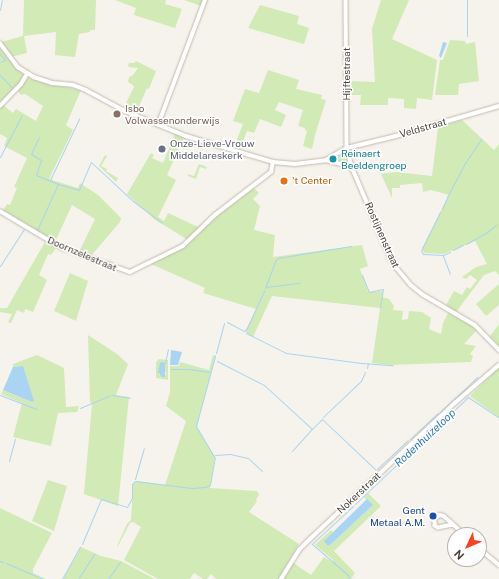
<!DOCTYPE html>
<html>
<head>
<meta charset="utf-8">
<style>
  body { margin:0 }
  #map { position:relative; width:499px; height:579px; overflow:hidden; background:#f6f3ec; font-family:"Public Sans",sans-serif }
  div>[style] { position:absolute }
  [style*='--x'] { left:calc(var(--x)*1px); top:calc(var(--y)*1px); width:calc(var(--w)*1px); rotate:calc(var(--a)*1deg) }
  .green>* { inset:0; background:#d2eab5 }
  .water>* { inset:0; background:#a9d4f2 }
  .stream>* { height:1px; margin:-0.5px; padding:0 0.5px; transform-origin:0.5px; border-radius:0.5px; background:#a9d4f2 }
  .roads { filter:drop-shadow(0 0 1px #c2bbae) drop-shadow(0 0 1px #c2bbae) }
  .minor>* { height:3.5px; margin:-1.75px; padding:0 1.75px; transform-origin:1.75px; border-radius:1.75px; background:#fff }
  .dots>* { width:11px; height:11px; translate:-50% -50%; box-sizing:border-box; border:2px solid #fff; border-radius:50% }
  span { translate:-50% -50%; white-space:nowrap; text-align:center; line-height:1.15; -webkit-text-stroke:3px #fff; paint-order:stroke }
  .street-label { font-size:10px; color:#4b4439 }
  .education-label { font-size:10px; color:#785e54 }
  .left { translate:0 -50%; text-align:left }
  .worship-label { font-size:10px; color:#5b616d }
  .culture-label { font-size:10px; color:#0d838f }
  .food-label { font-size:10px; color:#c56008 }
  .transit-label { font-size:10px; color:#164399 }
  .right { translate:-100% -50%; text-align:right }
  .water-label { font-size:11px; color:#2e7ab2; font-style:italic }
  .north { position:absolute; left:447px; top:527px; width:40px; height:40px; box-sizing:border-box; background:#fff; border:1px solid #b7b4b0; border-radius:50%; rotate:226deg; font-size:11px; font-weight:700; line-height:16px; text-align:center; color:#4b4439 }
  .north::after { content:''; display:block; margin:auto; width:14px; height:18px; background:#fc3f1d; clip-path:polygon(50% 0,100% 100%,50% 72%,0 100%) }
</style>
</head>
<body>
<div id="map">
  <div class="green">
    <i style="clip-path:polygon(24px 0,96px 0,95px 30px,90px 30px,90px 32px,79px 34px,75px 57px,55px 55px,56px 32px,24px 36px,27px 53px,11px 57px,1px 42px,23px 36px)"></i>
    <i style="clip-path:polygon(115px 0,166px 0,165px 4px,182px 9px,175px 28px,134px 15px,136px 8px)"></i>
    <i style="clip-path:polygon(184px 0,203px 0,201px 6px)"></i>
    <i style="clip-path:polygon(381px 0,409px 0,392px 39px,437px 60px,432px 100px,417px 98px,416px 109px,404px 108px,404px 99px,388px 98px,388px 105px,360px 105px,361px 95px,349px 95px,350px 81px,375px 82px,372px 29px)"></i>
    <i style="clip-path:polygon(260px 5px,299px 16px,297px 24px,309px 28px,304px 44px,248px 28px)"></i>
    <i style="clip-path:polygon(450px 40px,465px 41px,466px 44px,475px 42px,479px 81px,459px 84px,458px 95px,435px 95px,440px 60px,443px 60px)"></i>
    <i style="clip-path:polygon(0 47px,23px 75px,23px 78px,0 103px)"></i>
    <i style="clip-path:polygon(136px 61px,156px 71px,149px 89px,147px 88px,136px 113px,124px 107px,134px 87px,133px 85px,128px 82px,129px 77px,133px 75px,138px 68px,129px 67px,128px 65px,129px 63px,134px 63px)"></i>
    <i style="clip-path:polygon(268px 70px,299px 80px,296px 89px,322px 95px,321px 99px,326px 100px,315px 135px,312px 149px,303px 146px,307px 131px,305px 130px,305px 128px,298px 126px,303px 110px,279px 102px,275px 110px,286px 115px,281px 127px,260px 119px,254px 133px,247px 131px,240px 149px,234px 147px,243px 124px,233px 121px,245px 89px,259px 93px)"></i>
    <i style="clip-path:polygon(28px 78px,81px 90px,66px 125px,73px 130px,49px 179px,78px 188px,80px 183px,98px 195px,121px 218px,120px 222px,90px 257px,79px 252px,95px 219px,72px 205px,55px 242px,3px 211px,7px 204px,10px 205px,17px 188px,14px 187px,27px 158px,4px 146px,7px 138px,0 134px,0 108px,3px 105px,13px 113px,16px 109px,36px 121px,43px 106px,25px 94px,21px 95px,17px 90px)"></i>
    <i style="clip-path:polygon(462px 120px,494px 150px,499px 144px,499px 275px,495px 271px,484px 275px,456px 312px,446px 305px,454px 291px,462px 295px,467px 287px,470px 289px,477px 280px,470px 275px,466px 279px,462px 277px,476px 267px,487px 264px,475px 241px,444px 254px,424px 253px,422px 248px,449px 195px,431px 190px,423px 192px,422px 183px,400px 185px,400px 188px,392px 188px,392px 198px,381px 174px,396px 172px,432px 176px,438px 127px)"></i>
    <i style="clip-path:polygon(175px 134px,184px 137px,167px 175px,176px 180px,158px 217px,164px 221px,168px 213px,198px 227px,216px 212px,188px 240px,154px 219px,127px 194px,151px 153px,154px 155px,152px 158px,163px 163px)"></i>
    <i style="clip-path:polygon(347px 148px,352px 167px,326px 160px)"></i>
    <i style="clip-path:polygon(105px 155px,107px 156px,101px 166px,107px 169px,106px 171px,118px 178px,116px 182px,99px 166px)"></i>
    <i style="clip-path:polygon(199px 164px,207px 167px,206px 169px,200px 167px,196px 179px,188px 176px,188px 174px,194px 176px)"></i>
    <i style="clip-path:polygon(254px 188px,259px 193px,253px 199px,260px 206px,254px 230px,275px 235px,273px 257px,362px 245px,368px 266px,360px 269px,368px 292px,383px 291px,382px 297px,389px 299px,394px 306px,393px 310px,403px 311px,402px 320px,408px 319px,409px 311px,422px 312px,431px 318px,429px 329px,441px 334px,443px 323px,448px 313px,472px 326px,477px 330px,464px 344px,476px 346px,470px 354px,473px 356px,471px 362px,389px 365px,372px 363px,380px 308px,272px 296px,253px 337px,245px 332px,256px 309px,203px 293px,205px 288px,151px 264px,183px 248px,213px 218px)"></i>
    <i style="clip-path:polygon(45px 242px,56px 248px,51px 255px,48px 254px,39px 275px,47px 280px,33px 312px,25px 309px,24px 313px,17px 310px,11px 323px,8px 322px,12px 314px,0 312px,0 308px,7px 308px)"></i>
    <i style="clip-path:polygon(70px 273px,88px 281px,76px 321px,54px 311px)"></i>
    <i style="clip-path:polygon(499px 284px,499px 305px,486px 316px,476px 304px)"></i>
    <i style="clip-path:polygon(499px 324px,499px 346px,490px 336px)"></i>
    <i style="clip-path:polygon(88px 335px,117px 354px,128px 364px,116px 395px,129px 397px,118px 506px,84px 494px,92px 404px,90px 402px)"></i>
    <i style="clip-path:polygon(37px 355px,64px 368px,66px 407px,79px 406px,77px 412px,58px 413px,51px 446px,13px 437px,22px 403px,1px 394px,3px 390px,32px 402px,23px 366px,13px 367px,13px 364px)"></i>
    <i style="clip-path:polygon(213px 355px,216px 356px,197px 423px,197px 428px,215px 457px,210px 488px,257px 491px,259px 495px,256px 499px,257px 501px,249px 512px,299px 544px,279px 579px,216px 579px,211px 574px,207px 579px,203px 579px,194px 573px,190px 579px,158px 579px,124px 560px,141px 527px,133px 522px,130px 523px,118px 546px,117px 546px,127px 524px,131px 520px,133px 484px,138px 481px,165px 485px,186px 421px,166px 406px,170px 392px,170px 366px,179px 366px,180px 362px,209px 370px)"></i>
    <i style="clip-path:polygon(evenodd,159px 359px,168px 360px,168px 380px,156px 378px,156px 362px,159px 359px,162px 362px,166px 373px,166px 375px,159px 375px,159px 367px,162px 362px)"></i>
    <i style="clip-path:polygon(499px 367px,499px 418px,470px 396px)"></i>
    <i style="clip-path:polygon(48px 480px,67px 486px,54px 531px,32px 521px)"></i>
    <i style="clip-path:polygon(368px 493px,381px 506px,334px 551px,355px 573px,351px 579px,283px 579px,292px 562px,311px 575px,324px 557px,332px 562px,333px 560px,315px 545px,331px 530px,333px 532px,326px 539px,329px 546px,372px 506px,364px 497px)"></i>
    <i style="clip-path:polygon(0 508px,52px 533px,33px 569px,33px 573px,46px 579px,0 579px)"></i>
    <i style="clip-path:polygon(81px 547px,101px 556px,121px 561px,155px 579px,63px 579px)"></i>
  </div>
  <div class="water">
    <i style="clip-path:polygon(443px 42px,447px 43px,441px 58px,439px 56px)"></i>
    <i style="clip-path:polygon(171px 350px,182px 352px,178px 365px,170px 365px)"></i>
    <i style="clip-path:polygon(162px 362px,165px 363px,165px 377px,162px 377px,158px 372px,160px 363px)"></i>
    <i style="clip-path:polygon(23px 366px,34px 401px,32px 402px,3px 390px,13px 367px)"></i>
    <i style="clip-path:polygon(367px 499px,373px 505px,329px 546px,326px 544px,324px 541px,326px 539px)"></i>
  </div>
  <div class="stream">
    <i style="--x:467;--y:0;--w:36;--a:90"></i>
    <i style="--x:0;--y:10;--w:10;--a:-79"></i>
    <i style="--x:0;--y:54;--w:8;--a:50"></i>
    <i style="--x:5;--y:60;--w:5;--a:158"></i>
    <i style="--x:0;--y:75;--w:18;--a:47"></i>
    <i style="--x:39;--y:137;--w:19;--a:115"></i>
    <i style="--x:31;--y:154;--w:12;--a:31"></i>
    <i style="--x:41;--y:160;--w:16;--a:108"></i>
    <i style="--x:36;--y:175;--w:24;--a:22"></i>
    <i style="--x:0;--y:157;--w:47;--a:-62.4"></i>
    <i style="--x:50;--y:180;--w:68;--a:-64.6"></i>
    <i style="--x:447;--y:197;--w:38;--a:-62"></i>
    <i style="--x:465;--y:163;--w:29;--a:-56"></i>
    <i style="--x:442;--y:209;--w:12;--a:-66"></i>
    <i style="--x:440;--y:212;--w:43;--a:116"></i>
    <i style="--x:421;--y:251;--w:4;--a:56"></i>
    <i style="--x:423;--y:254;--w:20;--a:3"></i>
    <i style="--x:443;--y:255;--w:8;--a:-23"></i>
    <i style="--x:37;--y:230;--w:51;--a:-65.5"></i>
    <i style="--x:58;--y:184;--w:22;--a:16"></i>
    <i style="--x:79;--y:190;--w:30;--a:-67"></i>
    <i style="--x:91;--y:162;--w:57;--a:42.9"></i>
    <i style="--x:133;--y:201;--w:36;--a:37"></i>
    <i style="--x:466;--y:244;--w:23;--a:-29"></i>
    <i style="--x:486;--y:233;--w:13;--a:-39"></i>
    <i style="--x:453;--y:250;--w:11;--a:-27"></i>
    <i style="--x:443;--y:256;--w:19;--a:69"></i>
    <i style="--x:0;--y:266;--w:44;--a:-57"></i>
    <i style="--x:362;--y:275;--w:18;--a:68"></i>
    <i style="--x:369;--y:292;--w:14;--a:-12"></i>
    <i style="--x:383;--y:289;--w:19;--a:99"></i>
    <i style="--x:266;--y:287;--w:34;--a:-7"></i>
    <i style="--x:265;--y:288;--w:30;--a:-69"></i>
    <i style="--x:276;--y:260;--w:3;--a:-45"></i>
    <i style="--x:278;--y:258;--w:74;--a:-9.3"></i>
    <i style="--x:227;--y:322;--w:19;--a:28"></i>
    <i style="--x:244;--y:331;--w:4;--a:-45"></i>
    <i style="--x:247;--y:328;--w:41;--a:-65.3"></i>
    <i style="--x:246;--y:333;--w:45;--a:26.6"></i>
    <i style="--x:286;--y:353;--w:76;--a:7.6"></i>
    <i style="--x:361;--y:363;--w:32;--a:4"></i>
    <i style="--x:216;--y:353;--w:31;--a:-75"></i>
    <i style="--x:217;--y:361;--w:53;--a:27.1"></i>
    <i style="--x:264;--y:385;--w:65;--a:42.5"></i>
    <i style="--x:312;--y:429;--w:14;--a:-45"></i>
    <i style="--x:322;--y:419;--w:74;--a:43.4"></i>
    <i style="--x:165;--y:363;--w:14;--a:-78"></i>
    <i style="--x:367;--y:368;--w:5;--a:-79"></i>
    <i style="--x:171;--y:369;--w:18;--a:0"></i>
    <i style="--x:189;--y:369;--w:21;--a:8"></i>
    <i style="--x:468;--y:386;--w:13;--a:-45"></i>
    <i style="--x:0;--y:395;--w:39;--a:21"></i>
    <i style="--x:112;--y:395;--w:18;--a:9"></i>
    <i style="--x:80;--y:408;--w:33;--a:-23"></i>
    <i style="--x:440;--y:412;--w:37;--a:-43"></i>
    <i style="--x:323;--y:417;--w:52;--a:-43.5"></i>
    <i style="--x:361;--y:381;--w:10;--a:-66"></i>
    <i style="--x:410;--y:439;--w:38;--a:-43"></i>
    <i style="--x:292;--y:451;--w:30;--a:-48"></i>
    <i style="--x:215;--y:455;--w:15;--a:-4"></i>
    <i style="--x:230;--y:454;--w:18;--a:13"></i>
    <i style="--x:248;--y:458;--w:19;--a:43"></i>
    <i style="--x:9;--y:461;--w:23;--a:-75"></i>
    <i style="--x:377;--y:469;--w:42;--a:-43.1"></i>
    <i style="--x:135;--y:479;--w:32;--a:-74"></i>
    <i style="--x:355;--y:504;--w:156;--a:-43.4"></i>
    <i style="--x:468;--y:397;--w:37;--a:34"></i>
    <i style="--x:82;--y:544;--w:49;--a:-67.1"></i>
    <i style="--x:101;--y:499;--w:27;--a:17"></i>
    <i style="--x:127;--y:507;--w:10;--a:-61"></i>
    <i style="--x:132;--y:498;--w:14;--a:-90"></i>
    <i style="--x:132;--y:484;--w:4;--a:-45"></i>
    <i style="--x:135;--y:481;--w:57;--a:7"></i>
    <i style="--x:192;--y:488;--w:13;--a:-4"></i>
    <i style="--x:205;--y:487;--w:5;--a:-22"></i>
    <i style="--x:210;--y:485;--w:27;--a:-80"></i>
    <i style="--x:215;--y:458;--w:37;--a:-121"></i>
    <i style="--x:196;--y:426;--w:73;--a:-74.8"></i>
    <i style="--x:0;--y:561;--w:3;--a:18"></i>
    <i style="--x:6;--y:563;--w:40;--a:23.4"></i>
    <i style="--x:62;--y:579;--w:37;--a:-61"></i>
    <i style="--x:78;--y:579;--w:30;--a:-57"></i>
    <i style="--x:108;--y:579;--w:21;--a:-55"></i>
    <i style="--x:349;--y:579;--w:4;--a:-104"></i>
    <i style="--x:348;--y:575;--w:48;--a:-139.3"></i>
    <i style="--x:312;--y:544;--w:56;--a:-42.8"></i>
  </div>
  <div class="roads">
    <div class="minor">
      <i style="--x:346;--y:0;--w:148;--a:89.6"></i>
      <i style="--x:347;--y:148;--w:20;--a:75"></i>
      <i style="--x:352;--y:167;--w:97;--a:66.9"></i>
      <i style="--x:390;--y:256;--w:13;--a:61"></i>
      <i style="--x:396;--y:267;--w:23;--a:50"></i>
      <i style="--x:411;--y:285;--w:14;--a:39"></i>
      <i style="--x:422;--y:294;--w:61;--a:30.3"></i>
      <i style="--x:475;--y:325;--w:35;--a:46"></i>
      <i style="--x:0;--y:43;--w:30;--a:53"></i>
      <i style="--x:18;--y:67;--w:19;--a:32"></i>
      <i style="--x:34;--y:77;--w:19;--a:18"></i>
      <i style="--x:52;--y:83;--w:21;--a:5"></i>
      <i style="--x:73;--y:85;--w:14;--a:21"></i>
      <i style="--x:86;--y:90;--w:44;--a:28.3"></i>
      <i style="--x:125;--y:111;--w:66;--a:22.3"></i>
      <i style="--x:186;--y:136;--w:91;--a:16.6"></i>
      <i style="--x:273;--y:162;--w:22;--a:5"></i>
      <i style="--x:295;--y:164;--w:31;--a:-7"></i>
      <i style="--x:326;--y:160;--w:27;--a:15"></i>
      <i style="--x:0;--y:106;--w:30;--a:-46"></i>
      <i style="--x:21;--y:84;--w:12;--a:-59"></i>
      <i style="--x:158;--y:125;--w:134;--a:-69.4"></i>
      <i style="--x:326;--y:160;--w:24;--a:-30"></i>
      <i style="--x:347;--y:148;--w:50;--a:-13.8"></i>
      <i style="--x:396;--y:136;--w:107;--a:-16.2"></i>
      <i style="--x:0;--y:211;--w:72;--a:30.8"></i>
      <i style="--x:62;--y:248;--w:72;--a:19.4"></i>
      <i style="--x:130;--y:272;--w:59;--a:-26.1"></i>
      <i style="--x:183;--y:246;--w:45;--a:-44.1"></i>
      <i style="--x:215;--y:215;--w:71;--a:-37.5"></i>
      <i style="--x:271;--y:172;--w:10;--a:-79"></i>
      <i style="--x:453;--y:525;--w:15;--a:169"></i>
      <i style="--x:438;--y:528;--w:4;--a:-146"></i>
      <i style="--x:435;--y:526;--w:7;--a:-98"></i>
      <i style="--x:434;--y:519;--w:7;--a:-34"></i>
      <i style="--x:440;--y:515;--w:4;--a:14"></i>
      <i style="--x:444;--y:516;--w:28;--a:42"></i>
      <i style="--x:479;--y:548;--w:26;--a:40"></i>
      <i style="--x:281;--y:579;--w:34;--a:-58"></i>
      <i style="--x:299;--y:550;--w:16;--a:-45"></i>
      <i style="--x:310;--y:539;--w:199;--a:-43.2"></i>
      <i style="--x:455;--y:403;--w:58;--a:-40.8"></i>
    </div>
  </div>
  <div class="dots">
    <i style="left:117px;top:114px;background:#8d6e63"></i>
    <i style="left:162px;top:149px;background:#6b7280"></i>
    <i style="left:333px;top:159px;background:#0f9aa8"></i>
    <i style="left:284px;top:181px;background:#e8710a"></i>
    <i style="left:433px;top:516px;background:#1a4fb4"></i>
  </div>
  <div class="street-label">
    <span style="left:347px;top:74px;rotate:-90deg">Hijftestraat</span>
    <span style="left:423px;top:128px;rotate:-16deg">Veldstraat</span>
    <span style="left:382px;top:235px;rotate:66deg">Rostijnenstraat</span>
    <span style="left:82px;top:254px;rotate:23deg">Doornzelestraat</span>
    <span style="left:359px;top:493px;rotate:-43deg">Nokerstraat</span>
  </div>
  <div class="education-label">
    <span class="left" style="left:125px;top:114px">Isbo<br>Volwassenonderwijs</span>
  </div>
  <div class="worship-label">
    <span class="left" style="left:170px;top:149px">Onze-Lieve-Vrouw<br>Middelareskerk</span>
  </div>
  <div class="culture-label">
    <span class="left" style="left:341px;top:159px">Reinaert<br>Beeldengroep</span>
  </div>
  <div class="food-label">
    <span class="left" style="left:292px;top:181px">'t Center</span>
  </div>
  <div class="transit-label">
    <span class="right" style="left:425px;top:516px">Gent<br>Metaal A.M.</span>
  </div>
  <div class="water-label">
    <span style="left:425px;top:438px;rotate:-43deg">Rodenhuizeloop</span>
  </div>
  <div class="north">N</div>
</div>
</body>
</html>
